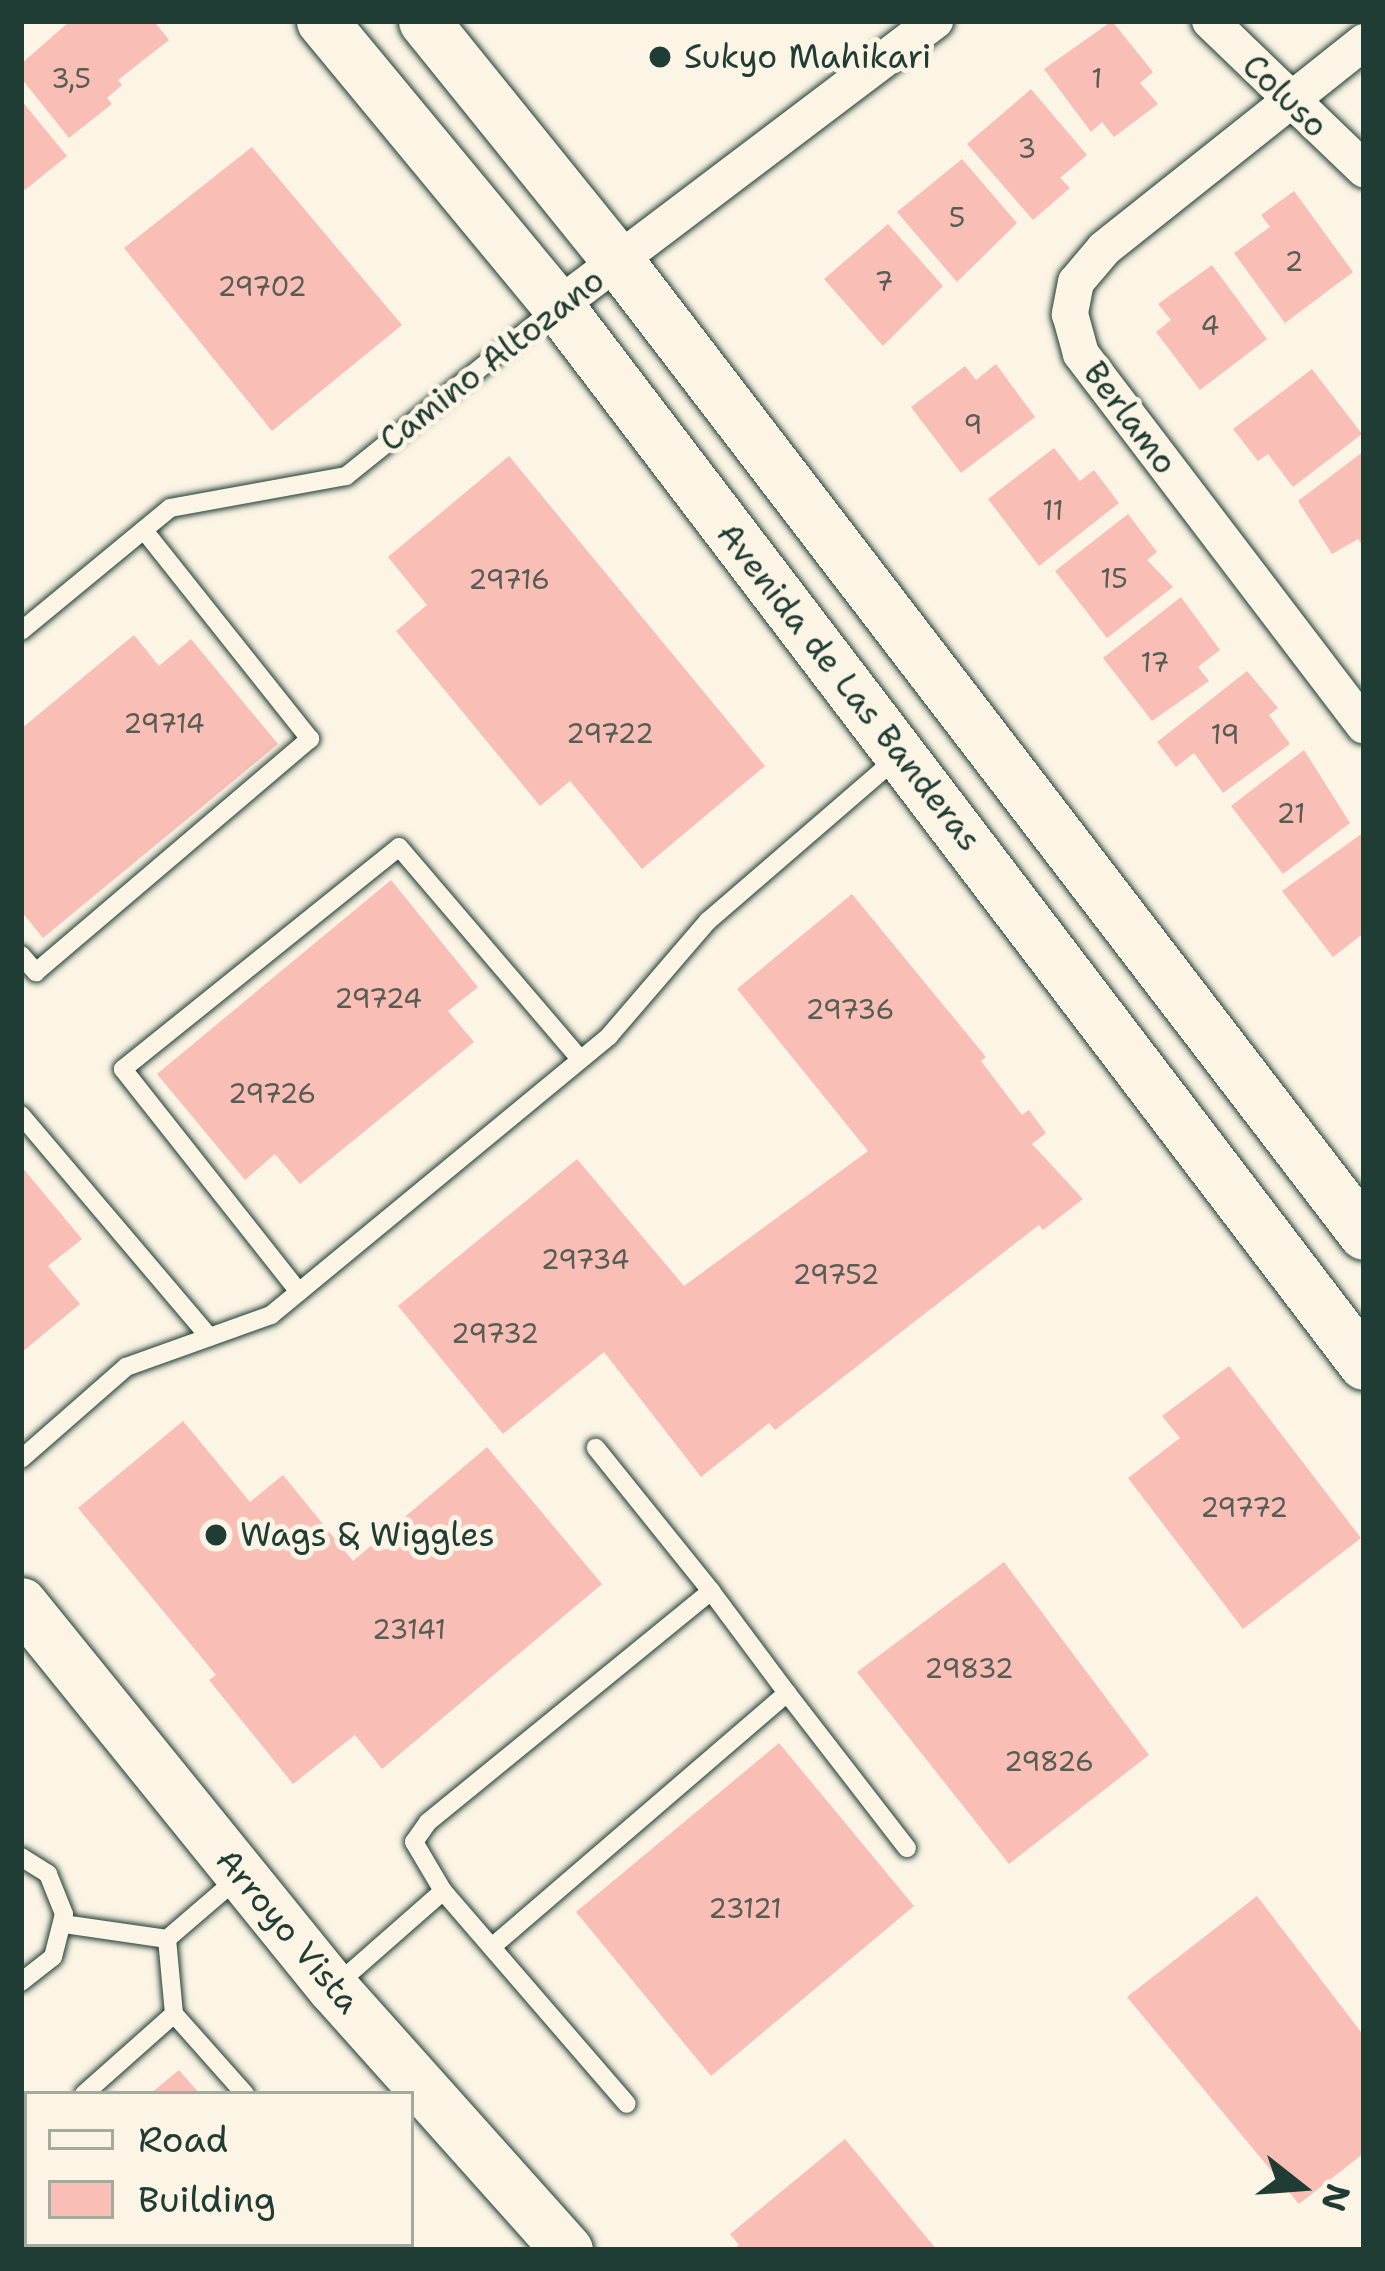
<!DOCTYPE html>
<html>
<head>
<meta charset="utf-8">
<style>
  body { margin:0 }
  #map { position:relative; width:1385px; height:2271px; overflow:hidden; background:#fcf5e5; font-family:"Shantell Sans",sans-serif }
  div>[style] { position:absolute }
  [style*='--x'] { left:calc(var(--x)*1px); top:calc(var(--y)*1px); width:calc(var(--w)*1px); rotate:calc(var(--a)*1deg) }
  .building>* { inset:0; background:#f9beb5 }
  .roads { filter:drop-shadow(0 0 3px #1f3d34) drop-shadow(0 0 3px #1f3d34) }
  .lane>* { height:18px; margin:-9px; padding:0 9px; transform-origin:9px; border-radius:9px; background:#fcf5e5 }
  .street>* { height:36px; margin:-18px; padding:0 18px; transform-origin:18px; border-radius:18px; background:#fcf5e5 }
  .secondary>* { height:51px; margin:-25.5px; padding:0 25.5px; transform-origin:25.5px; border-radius:25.5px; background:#fcf5e5 }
  .dots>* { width:33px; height:33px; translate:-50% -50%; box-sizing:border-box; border:6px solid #fcf5e5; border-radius:50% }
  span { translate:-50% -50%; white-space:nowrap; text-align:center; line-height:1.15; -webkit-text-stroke:10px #fcf5e5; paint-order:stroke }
  .number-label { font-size:27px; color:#565d54 }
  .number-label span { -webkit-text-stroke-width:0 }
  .poi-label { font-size:33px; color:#1f3d34 }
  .left { translate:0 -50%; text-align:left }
  .street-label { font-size:33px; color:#1f3d34 }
  .frame { position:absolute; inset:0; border:24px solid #1f3d34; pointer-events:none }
  .legend { position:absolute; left:24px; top:2091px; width:390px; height:156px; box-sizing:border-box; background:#fcf5e5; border:3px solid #a4ab9e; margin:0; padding:15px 21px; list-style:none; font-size:36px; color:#1f3d34 }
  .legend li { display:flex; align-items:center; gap:24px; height:60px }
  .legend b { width:60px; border:3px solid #a4ab9e }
  .north { position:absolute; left:1241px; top:2127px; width:120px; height:120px; -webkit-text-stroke:9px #fcf5e5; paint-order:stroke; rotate:107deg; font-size:33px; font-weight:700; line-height:48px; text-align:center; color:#1f3d34 }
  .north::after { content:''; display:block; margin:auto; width:42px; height:54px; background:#1f3d34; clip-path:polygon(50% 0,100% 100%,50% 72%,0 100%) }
</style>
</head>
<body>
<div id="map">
  <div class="building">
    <i style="clip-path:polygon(70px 21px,154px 21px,169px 40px,118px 80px,122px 85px,107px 98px,112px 104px,69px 138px,21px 78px,21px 64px)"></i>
    <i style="clip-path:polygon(1112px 21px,1153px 72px,1140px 83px,1158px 104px,1114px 137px,1102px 122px,1091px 132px,1044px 69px)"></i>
    <i style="clip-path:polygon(1031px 89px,1087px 155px,1060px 178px,1070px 188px,1033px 220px,967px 144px)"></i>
    <i style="clip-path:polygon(21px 100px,67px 156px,25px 190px,21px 186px)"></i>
    <i style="clip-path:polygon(252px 147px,402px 325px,272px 431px,124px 248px)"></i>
    <i style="clip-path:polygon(962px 159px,1017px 223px,957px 282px,897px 212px)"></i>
    <i style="clip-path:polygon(1294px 191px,1353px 272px,1285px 323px,1234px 253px,1270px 227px,1261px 215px)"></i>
    <i style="clip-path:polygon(888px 224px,943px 286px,883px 346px,824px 279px)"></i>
    <i style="clip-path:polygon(1212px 265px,1267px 339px,1200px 390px,1156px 332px,1171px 320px,1158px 304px)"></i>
    <i style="clip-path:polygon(996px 364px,1035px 417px,961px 473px,911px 407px,965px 366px,976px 380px)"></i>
    <i style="clip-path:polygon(1312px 369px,1362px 434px,1293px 487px,1268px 454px,1258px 461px,1233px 429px)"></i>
    <i style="clip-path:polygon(1054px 448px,1080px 481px,1094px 470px,1119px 503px,1039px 566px,988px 499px)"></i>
    <i style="clip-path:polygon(1364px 451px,1364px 548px,1358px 539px,1332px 554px,1298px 501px)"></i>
    <i style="clip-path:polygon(509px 456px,765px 766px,642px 869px,570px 781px,540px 806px,396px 631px,427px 605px,388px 557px)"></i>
    <i style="clip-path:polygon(1128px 514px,1157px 552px,1147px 560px,1173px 587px,1107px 638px,1055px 571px)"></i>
    <i style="clip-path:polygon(1181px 597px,1220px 650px,1198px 667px,1209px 681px,1152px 721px,1103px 658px)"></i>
    <i style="clip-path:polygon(134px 635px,159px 666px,191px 639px,278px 744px,43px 938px,21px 911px,21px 729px)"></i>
    <i style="clip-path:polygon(1247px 671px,1278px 708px,1269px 715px,1290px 744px,1223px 793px,1194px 753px,1176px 767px,1157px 742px)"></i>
    <i style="clip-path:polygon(1304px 750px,1350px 823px,1283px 874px,1231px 806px)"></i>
    <i style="clip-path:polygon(1364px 832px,1364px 933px,1333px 957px,1282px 891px)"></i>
    <i style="clip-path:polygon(391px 880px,478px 987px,448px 1011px,474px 1042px,300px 1184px,275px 1154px,245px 1180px,157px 1074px)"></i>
    <i style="clip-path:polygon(852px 894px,986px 1057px,981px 1061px,1022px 1115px,1029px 1110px,1046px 1133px,1032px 1144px,1083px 1199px,1043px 1230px,1039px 1225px,775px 1430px,769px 1423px,701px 1477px,604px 1352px,503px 1434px,398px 1306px,577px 1159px,684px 1286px,868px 1151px,737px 989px)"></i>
    <i style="clip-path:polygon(21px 1166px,82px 1239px,48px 1266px,80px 1304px,21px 1353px)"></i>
    <i style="clip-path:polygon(1229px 1366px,1361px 1538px,1243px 1629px,1128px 1478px,1180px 1438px,1162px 1416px)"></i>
    <i style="clip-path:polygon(183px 1421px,250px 1502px,283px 1475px,353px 1561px,487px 1447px,602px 1584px,382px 1769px,355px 1735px,293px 1784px,209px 1680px,216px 1675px,78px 1508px)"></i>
    <i style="clip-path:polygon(1004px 1562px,1149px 1755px,1009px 1864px,857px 1672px)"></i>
    <i style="clip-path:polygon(779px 1743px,914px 1906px,711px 2076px,576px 1912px)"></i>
    <i style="clip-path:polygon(1257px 1896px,1364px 2036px,1364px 2153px,1299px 2204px,1127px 1997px)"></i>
    <i style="clip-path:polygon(179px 2070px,200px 2094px,150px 2094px)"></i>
    <i style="clip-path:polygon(845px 2139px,937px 2250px,733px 2250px,739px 2245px,730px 2234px)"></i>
    <i style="clip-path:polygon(70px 2244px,326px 2244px,331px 2250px,75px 2250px)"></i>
  </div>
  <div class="roads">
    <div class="lane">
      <i style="--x:21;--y:631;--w:193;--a:-39.5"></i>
      <i style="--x:170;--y:508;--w:179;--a:-10.3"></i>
      <i style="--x:346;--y:476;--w:267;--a:-38.8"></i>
      <i style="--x:21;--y:955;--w:23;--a:49"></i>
      <i style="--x:36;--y:972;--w:360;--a:-40.4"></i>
      <i style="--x:310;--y:739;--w:267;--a:-128.5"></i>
      <i style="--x:21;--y:1115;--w:291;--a:49.7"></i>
      <i style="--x:299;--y:1292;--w:284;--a:-128.3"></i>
      <i style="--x:123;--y:1069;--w:354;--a:-38.8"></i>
      <i style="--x:399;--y:847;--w:279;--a:49.5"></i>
      <i style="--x:21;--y:1459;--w:140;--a:-41.2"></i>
      <i style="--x:126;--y:1367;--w:154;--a:-19.7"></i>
      <i style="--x:271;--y:1315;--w:438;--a:-39.5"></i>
      <i style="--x:609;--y:1036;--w:152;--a:-49.3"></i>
      <i style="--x:708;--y:921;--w:250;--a:-40.8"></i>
      <i style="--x:711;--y:1591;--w:127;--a:53.3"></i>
      <i style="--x:21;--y:1857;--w:32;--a:32"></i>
      <i style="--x:48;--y:1874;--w:43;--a:68.2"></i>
      <i style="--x:64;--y:1914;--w:44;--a:104.3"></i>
      <i style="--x:53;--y:1957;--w:41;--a:142"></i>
      <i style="--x:443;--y:1891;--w:281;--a:49.2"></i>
      <i style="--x:63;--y:1924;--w:105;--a:8.2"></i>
      <i style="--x:493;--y:1946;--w:388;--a:-40.7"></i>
      <i style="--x:787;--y:1693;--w:196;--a:52.3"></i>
      <i style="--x:335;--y:1986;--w:144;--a:-41.3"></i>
      <i style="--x:443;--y:1891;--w:57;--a:-120.6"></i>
      <i style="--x:414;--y:1842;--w:24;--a:-55"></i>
      <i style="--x:428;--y:1822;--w:365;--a:-39.2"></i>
      <i style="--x:711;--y:1591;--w:184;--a:-128.8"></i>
      <i style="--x:174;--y:2014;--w:107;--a:48.4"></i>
      <i style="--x:84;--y:2094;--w:120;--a:-41.6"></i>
      <i style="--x:174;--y:2014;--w:75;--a:-95.3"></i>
      <i style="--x:167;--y:1939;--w:94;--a:-40.7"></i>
      <i style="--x:21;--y:2149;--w:8;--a:-40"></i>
      <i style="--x:378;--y:2244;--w:8;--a:45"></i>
    </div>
    <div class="street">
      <i style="--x:1210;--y:21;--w:214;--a:43.9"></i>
      <i style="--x:1364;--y:42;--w:332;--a:141.5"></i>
      <i style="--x:1104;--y:249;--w:43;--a:130.3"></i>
      <i style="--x:1076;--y:282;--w:33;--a:101"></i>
      <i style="--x:1070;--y:314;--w:41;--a:74.6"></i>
      <i style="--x:1081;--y:354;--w:467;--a:52.7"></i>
      <i style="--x:558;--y:306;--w:473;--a:-37.1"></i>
    </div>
    <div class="secondary">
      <i style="--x:322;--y:21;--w:370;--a:50.4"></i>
      <i style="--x:558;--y:306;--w:1330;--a:52.7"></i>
      <i style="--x:424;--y:21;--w:309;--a:51.1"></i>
      <i style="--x:618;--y:261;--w:1226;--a:52.52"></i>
      <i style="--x:21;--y:1603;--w:496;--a:51"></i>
      <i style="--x:333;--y:1988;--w:351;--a:48.2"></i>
    </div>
  </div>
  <div class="dots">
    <i style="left:660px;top:57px;background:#1f3d34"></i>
    <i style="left:216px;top:1535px;background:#1f3d34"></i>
  </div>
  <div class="number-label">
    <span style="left:71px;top:79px">3,5</span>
    <span style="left:1097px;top:79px">1</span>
    <span style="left:1027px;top:149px">3</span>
    <span style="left:957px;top:218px">5</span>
    <span style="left:1294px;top:262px">2</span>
    <span style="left:884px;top:282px">7</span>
    <span style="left:262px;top:287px">29702</span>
    <span style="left:1210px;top:326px">4</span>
    <span style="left:973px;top:425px">9</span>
    <span style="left:1053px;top:511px">11</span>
    <span style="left:1114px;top:579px">15</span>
    <span style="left:509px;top:580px">29716</span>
    <span style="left:1155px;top:663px">17</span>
    <span style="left:164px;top:724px">29714</span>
    <span style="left:610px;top:734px">29722</span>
    <span style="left:1225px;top:735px">19</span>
    <span style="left:1291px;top:814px">21</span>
    <span style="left:378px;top:999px">29724</span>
    <span style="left:850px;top:1010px">29736</span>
    <span style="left:272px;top:1094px">29726</span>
    <span style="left:585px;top:1260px">29734</span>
    <span style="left:836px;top:1275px">29752</span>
    <span style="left:495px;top:1334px">29732</span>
    <span style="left:1244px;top:1508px">29772</span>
    <span style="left:409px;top:1630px">23141</span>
    <span style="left:969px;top:1669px">29832</span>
    <span style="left:1049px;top:1762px">29826</span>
    <span style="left:745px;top:1909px">23121</span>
  </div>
  <div class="poi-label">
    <span class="left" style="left:684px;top:57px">Sukyo Mahikari</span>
    <span class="left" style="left:240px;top:1535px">Wags &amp; Wiggles</span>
  </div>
  <div class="street-label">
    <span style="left:1285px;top:96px;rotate:44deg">Coluso</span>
    <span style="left:492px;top:360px;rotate:-38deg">Camino Altozano</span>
    <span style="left:1130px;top:418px;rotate:53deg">Berlamo</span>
    <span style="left:849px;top:687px;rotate:52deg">Avenida de Las Banderas</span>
    <span style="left:288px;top:1931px;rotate:50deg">Arroyo Vista</span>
  </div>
  <div class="frame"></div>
  <ul class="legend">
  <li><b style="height:15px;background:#fcf5e5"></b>Road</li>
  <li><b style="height:33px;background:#f9beb5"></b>Building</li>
  </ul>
  <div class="north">N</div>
</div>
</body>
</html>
